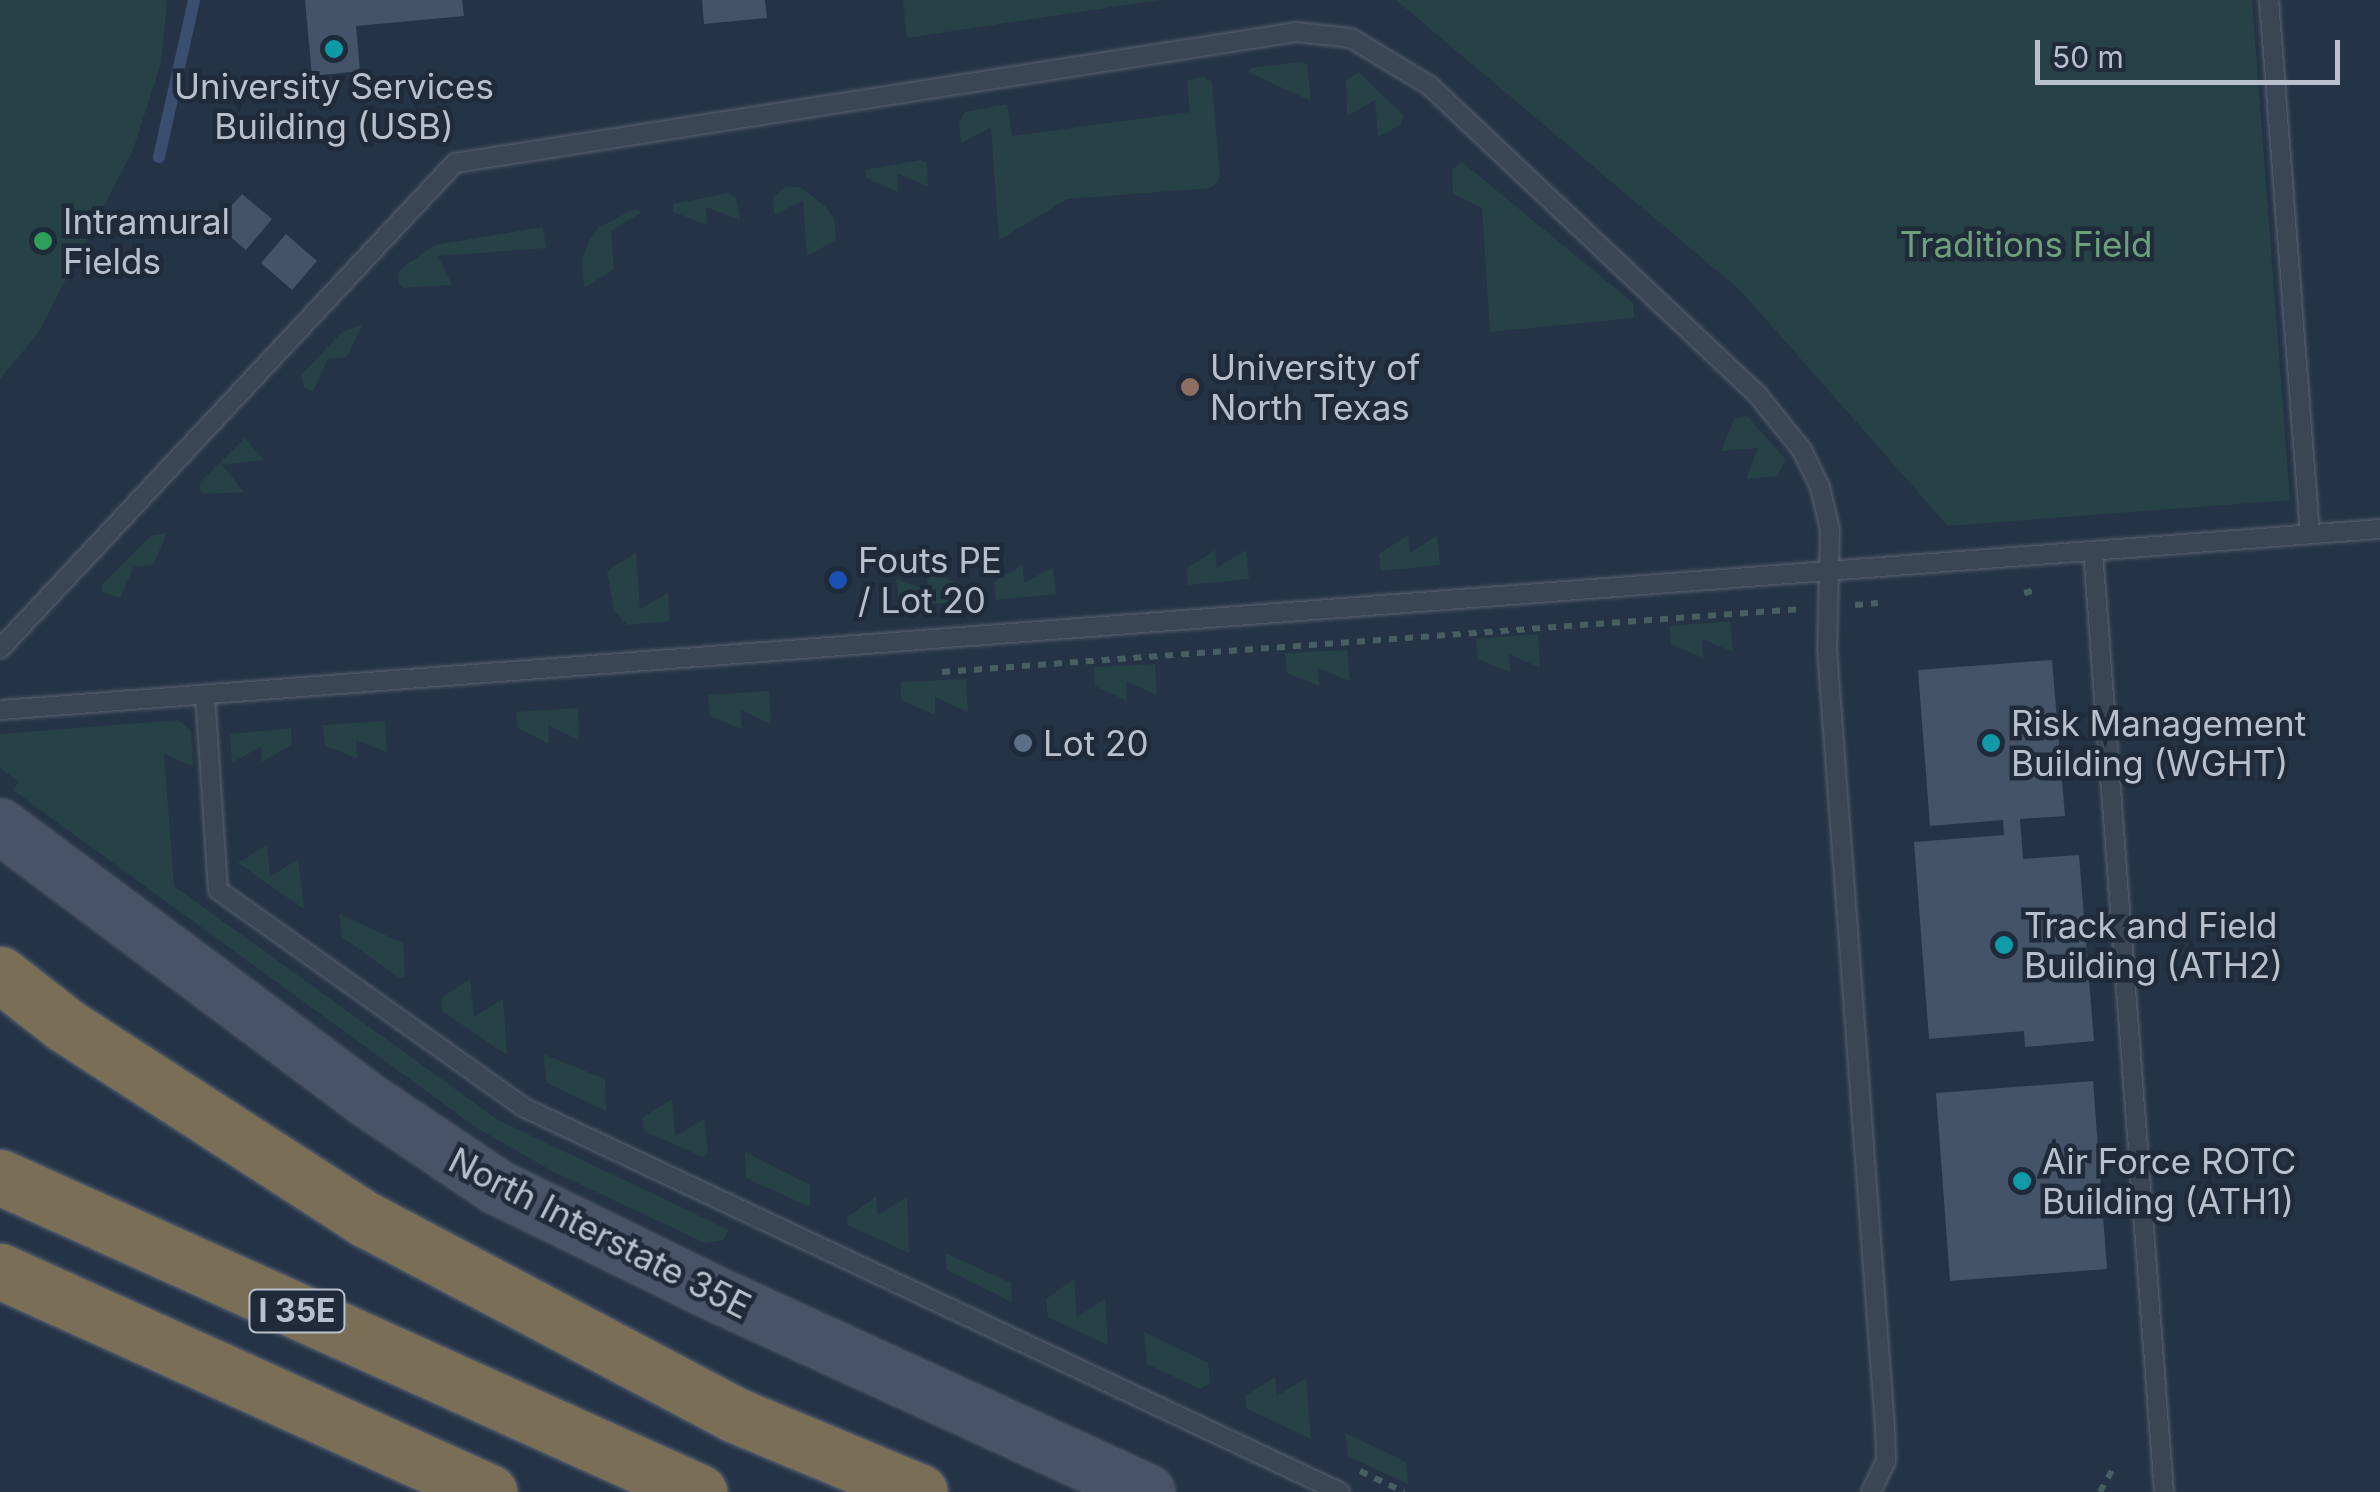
<!DOCTYPE html>
<html>
<head>
<meta charset="utf-8">
<style>
  body { margin:0 }
  #map { position:relative; width:2380px; height:1492px; overflow:hidden; background:#253346; font-family:Inter,sans-serif }
  div>[style] { position:absolute }
  [style*='--x'] { left:calc(var(--x)*1px); top:calc(var(--y)*1px); width:calc(var(--w)*1px); rotate:calc(var(--a)*1deg) }
  .green>* { inset:0; background:#274246 }
  .stream>* { height:12px; margin:-6px; padding:0 6px; transform-origin:6px; border-radius:6px; background:#3a4f6f }
  .building>* { inset:0; background:#445368 }
  .path>* { height:6px; margin-top:-3px; transform-origin:0; background:repeating-linear-gradient(90deg,#465f62 0 8px,transparent 0 16px) }
  .roads { filter:drop-shadow(0 0 2px #596372) drop-shadow(0 0 2px #596372) }
  .lane>* { height:18px; margin:-9px; padding:0 9px; transform-origin:9px; border-radius:9px; background:#3a4555 }
  .secondary>* { height:52px; margin:-26px; padding:0 26px; transform-origin:26px; border-radius:26px; background:#485368 }
  .highway>* { height:55px; margin:-27.5px; padding:0 27.5px; transform-origin:27.5px; border-radius:27.5px; background:#7b6e57 }
  .dots>* { width:28px; height:28px; translate:-50% -50%; box-sizing:border-box; border:5px solid #1f2a3a; border-radius:50% }
  span { translate:-50% -50%; white-space:nowrap; text-align:center; line-height:1.15; -webkit-text-stroke:9px #1f2a3a; paint-order:stroke }
  .shield-label span { padding:2px 8px; background:#1f2a3a; border:2px solid; border-radius:8px; -webkit-text-stroke-width:0 }
  .shield-label { font-size:32px; color:#b8c0ce; font-weight:700 }
  .poi-label { font-size:35px; color:#b8c0ce }
  .left { translate:0 -50%; text-align:left }
  .park-label { font-size:35px; color:#6da17a }
  .street-label { font-size:35px; color:#b8c0ce }
  .scale { position:absolute; left:2035px; top:40px; width:305px; height:45px; box-sizing:border-box; border:5px solid #b8c0ce; border-top:0; padding-left:12px; font-size:30px; line-height:35px; white-space:nowrap; color:#b8c0ce; -webkit-text-stroke:8px #1f2a3a; paint-order:stroke }
</style>
</head>
<body>
<div id="map">
  <div class="green">
    <i style="clip-path:polygon(0 0,167px 0,161px 63px,133px 150px,38px 333px,0 379px)"></i>
    <i style="clip-path:polygon(903px 0,1159px 0,907px 38px)"></i>
    <i style="clip-path:polygon(1396px 0,2252px 0,2290px 500px,1948px 526px,1741px 291px)"></i>
    <i style="clip-path:polygon(1301px 62px,1307px 64px,1311px 101px,1248px 72px,1251px 68px)"></i>
    <i style="clip-path:polygon(1359px 72px,1404px 116px,1400px 125px,1378px 137px,1375px 100px,1347px 116px,1346px 80px)"></i>
    <i style="clip-path:polygon(1204px 77px,1212px 82px,1220px 178px,1211px 188px,1067px 199px,999px 240px,991px 127px,961px 143px,959px 121px,965px 112px,1007px 104px,1012px 136px,1190px 112px,1187px 80px)"></i>
    <i style="clip-path:polygon(920px 160px,927px 163px,928px 187px,897px 173px,898px 192px,866px 178px,865px 170px)"></i>
    <i style="clip-path:polygon(1462px 162px,1633px 303px,1634px 318px,1490px 332px,1482px 208px,1453px 194px,1452px 170px)"></i>
    <i style="clip-path:polygon(786px 186px,801px 188px,825px 206px,834px 218px,836px 240px,807px 256px,803px 201px,774px 215px,773px 197px)"></i>
    <i style="clip-path:polygon(729px 193px,736px 198px,740px 220px,706px 207px,707px 225px,673px 212px,673px 204px)"></i>
    <i style="clip-path:polygon(634px 209px,642px 212px,611px 231px,614px 269px,584px 288px,582px 259px,589px 241px,598px 228px)"></i>
    <i style="clip-path:polygon(543px 227px,546px 248px,438px 256px,452px 285px,404px 288px,399px 284px,398px 273px,406px 265px,435px 245px)"></i>
    <i style="clip-path:polygon(362px 325px,347px 357px,328px 359px,313px 391px,304px 387px,301px 375px,342px 332px)"></i>
    <i style="clip-path:polygon(1747px 416px,1786px 460px,1777px 476px,1746px 479px,1758px 448px,1721px 451px,1734px 419px)"></i>
    <i style="clip-path:polygon(245px 438px,264px 460px,222px 465px,244px 492px,205px 494px,200px 490px,200px 482px)"></i>
    <i style="clip-path:polygon(167px 533px,153px 565px,134px 567px,120px 598px,102px 592px,102px 585px,150px 536px)"></i>
    <i style="clip-path:polygon(1408px 535px,1410px 553px,1437px 535px,1440px 565px,1381px 571px,1379px 554px)"></i>
    <i style="clip-path:polygon(1215px 550px,1217px 568px,1246px 550px,1249px 579px,1188px 585px,1186px 569px)"></i>
    <i style="clip-path:polygon(636px 553px,640px 609px,668px 593px,670px 621px,627px 625px,614px 610px,607px 571px)"></i>
    <i style="clip-path:polygon(1023px 565px,1024px 583px,1053px 567px,1056px 594px,996px 600px,994px 582px)"></i>
    <i style="clip-path:polygon(927px 572px,959px 583px,962px 602px,900px 606px,896px 579px,928px 590px)"></i>
    <i style="clip-path:polygon(1730px 621px,1733px 652px,1702px 639px,1703px 658px,1671px 644px,1670px 626px)"></i>
    <i style="clip-path:polygon(1538px 634px,1540px 668px,1509px 654px,1510px 672px,1478px 659px,1476px 639px)"></i>
    <i style="clip-path:polygon(1347px 650px,1350px 681px,1318px 668px,1319px 686px,1287px 673px,1285px 653px)"></i>
    <i style="clip-path:polygon(1155px 664px,1157px 695px,1126px 681px,1127px 701px,1095px 686px,1094px 667px)"></i>
    <i style="clip-path:polygon(966px 679px,968px 712px,935px 697px,935px 715px,901px 700px,901px 682px)"></i>
    <i style="clip-path:polygon(769px 691px,771px 724px,741px 710px,742px 729px,710px 716px,708px 695px)"></i>
    <i style="clip-path:polygon(578px 708px,579px 740px,548px 725px,549px 744px,518px 728px,516px 712px)"></i>
    <i style="clip-path:polygon(178px 720px,191px 731px,193px 766px,164px 754px,174px 886px,498px 1120px,729px 1230px,723px 1240px,705px 1243px,552px 1171px,477px 1128px,13px 790px,19px 782px,0 768px,0 734px)"></i>
    <i style="clip-path:polygon(385px 721px,387px 752px,356px 740px,357px 758px,325px 746px,323px 725px)"></i>
    <i style="clip-path:polygon(291px 728px,292px 744px,262px 762px,261px 746px,232px 763px,230px 734px)"></i>
    <i style="clip-path:polygon(267px 845px,270px 877px,298px 859px,304px 909px,238px 863px)"></i>
    <i style="clip-path:polygon(339px 914px,403px 943px,405px 976px,399px 978px,342px 937px)"></i>
    <i style="clip-path:polygon(470px 979px,474px 1017px,503px 999px,507px 1055px,442px 1011px,441px 998px)"></i>
    <i style="clip-path:polygon(543px 1054px,605px 1079px,606px 1111px,547px 1083px)"></i>
    <i style="clip-path:polygon(672px 1099px,675px 1137px,704px 1119px,708px 1154px,703px 1157px,644px 1131px,642px 1118px)"></i>
    <i style="clip-path:polygon(745px 1152px,810px 1185px,810px 1207px,746px 1178px)"></i>
    <i style="clip-path:polygon(876px 1197px,878px 1215px,907px 1197px,909px 1253px,848px 1225px,847px 1217px)"></i>
    <i style="clip-path:polygon(945px 1253px,1011px 1283px,1012px 1302px,947px 1270px)"></i>
    <i style="clip-path:polygon(1074px 1279px,1077px 1317px,1105px 1299px,1108px 1345px,1048px 1317px,1046px 1299px)"></i>
    <i style="clip-path:polygon(1144px 1332px,1208px 1363px,1210px 1383px,1200px 1389px,1147px 1364px)"></i>
    <i style="clip-path:polygon(1275px 1377px,1277px 1396px,1306px 1378px,1311px 1439px,1246px 1408px,1245px 1396px)"></i>
    <i style="clip-path:polygon(1345px 1433px,1406px 1462px,1408px 1484px,1348px 1456px)"></i>
  </div>
  <div class="stream">
    <i style="--x:159;--y:157;--w:161;--a:-77.4"></i>
  </div>
  <div class="building">
    <i style="clip-path:polygon(305px 0,462px 0,464px 16px,356px 26px,360px 71px,312px 76px)"></i>
    <i style="clip-path:polygon(702px 0,765px 0,767px 18px,704px 24px)"></i>
    <i style="clip-path:polygon(242px 194px,272px 219px,246px 250px,215px 224px)"></i>
    <i style="clip-path:polygon(286px 234px,317px 261px,292px 290px,261px 263px)"></i>
    <i style="clip-path:polygon(2052px 660px,2065px 816px,2020px 819px,2023px 859px,2079px 855px,2094px 1041px,2025px 1047px,2024px 1031px,1929px 1039px,1914px 842px,2004px 835px,2003px 820px,1930px 826px,1918px 670px)"></i>
    <i style="clip-path:polygon(2093px 1081px,2107px 1269px,1950px 1281px,1936px 1093px)"></i>
  </div>
  <div class="path">
    <i style="--x:2024;--y:593;--w:13;--a:-13"></i>
    <i style="--x:1855;--y:605;--w:23;--a:-5"></i>
    <i style="--x:942;--y:672;--w:862;--a:-4.19"></i>
    <i style="--x:1360;--y:1471;--w:49;--a:25.5"></i>
    <i style="--x:2100;--y:1492;--w:25;--a:-61"></i>
  </div>
  <div class="roads">
    <div class="lane">
      <i style="--x:2269;--y:0;--w:536;--a:85.61"></i>
      <i style="--x:2093;--y:551;--w:944;--a:85.69"></i>
      <i style="--x:0;--y:649;--w:666;--a:-46.89"></i>
      <i style="--x:455;--y:163;--w:851;--a:-8.85"></i>
      <i style="--x:1296;--y:32;--w:55;--a:6.2"></i>
      <i style="--x:1351;--y:38;--w:92;--a:31.3"></i>
      <i style="--x:1430;--y:86;--w:449;--a:43.3"></i>
      <i style="--x:1757;--y:394;--w:72;--a:51.2"></i>
      <i style="--x:1802;--y:450;--w:41;--a:64.1"></i>
      <i style="--x:1820;--y:487;--w:44;--a:76.9"></i>
      <i style="--x:1830;--y:530;--w:119;--a:91.4"></i>
      <i style="--x:1827;--y:649;--w:781;--a:85.74"></i>
      <i style="--x:1885;--y:1428;--w:33;--a:88"></i>
      <i style="--x:1886;--y:1461;--w:34;--a:116"></i>
      <i style="--x:205;--y:694;--w:196;--a:86.2"></i>
      <i style="--x:218;--y:890;--w:377;--a:35.4"></i>
      <i style="--x:525;--y:1108;--w:901;--a:25.23"></i>
      <i style="--x:0;--y:710;--w:2387;--a:-4.35"></i>
    </div>
    <div class="secondary">
      <i style="--x:0;--y:826;--w:453;--a:36.7"></i>
      <i style="--x:363;--y:1097;--w:161;--a:33.9"></i>
      <i style="--x:497;--y:1187;--w:253;--a:26.1"></i>
      <i style="--x:724;--y:1298;--w:466;--a:24.6"></i>
    </div>
    <div class="highway">
      <i style="--x:0;--y:974;--w:83;--a:38.1"></i>
      <i style="--x:65;--y:1025;--w:359;--a:32.9"></i>
      <i style="--x:367;--y:1220;--w:416;--a:27.9"></i>
      <i style="--x:735;--y:1415;--w:200;--a:22.6"></i>
      <i style="--x:0;--y:1177;--w:767;--a:24.26"></i>
      <i style="--x:0;--y:1271;--w:537;--a:24.32"></i>
    </div>
  </div>
  <div class="dots">
    <i style="left:334px;top:49px;background:#0f9aa8"></i>
    <i style="left:43px;top:241px;background:#2e9e5b"></i>
    <i style="left:1190px;top:387px;background:#8d6e63"></i>
    <i style="left:838px;top:580px;background:#1a4fb4"></i>
    <i style="left:1023px;top:743px;background:#5c6f8a"></i>
    <i style="left:1991px;top:743px;background:#0f9aa8"></i>
    <i style="left:2004px;top:945px;background:#0f9aa8"></i>
    <i style="left:2022px;top:1181px;background:#0f9aa8"></i>
  </div>
  <div class="shield-label">
    <span style="left:297px;top:1311px">I 35E</span>
  </div>
  <div class="poi-label">
    <span style="left:334px;top:106px">University Services<br>Building (USB)</span>
    <span class="left" style="left:63px;top:241px">Intramural<br>Fields</span>
    <span class="left" style="left:1210px;top:387px">University of<br>North Texas</span>
    <span class="left" style="left:858px;top:580px">Fouts PE<br>/ Lot 20</span>
    <span class="left" style="left:2011px;top:743px">Risk Management<br>Building (WGHT)</span>
    <span class="left" style="left:1043px;top:743px">Lot 20</span>
    <span class="left" style="left:2024px;top:945px">Track and Field<br>Building (ATH2)</span>
    <span class="left" style="left:2042px;top:1181px">Air Force ROTC<br>Building (ATH1)</span>
  </div>
  <div class="park-label">
    <span style="left:2026px;top:244px">Traditions Field</span>
  </div>
  <div class="street-label">
    <span style="left:600px;top:1233px;rotate:27deg">North Interstate 35E</span>
  </div>
  <div class="scale">50 m</div>
</div>
</body>
</html>
